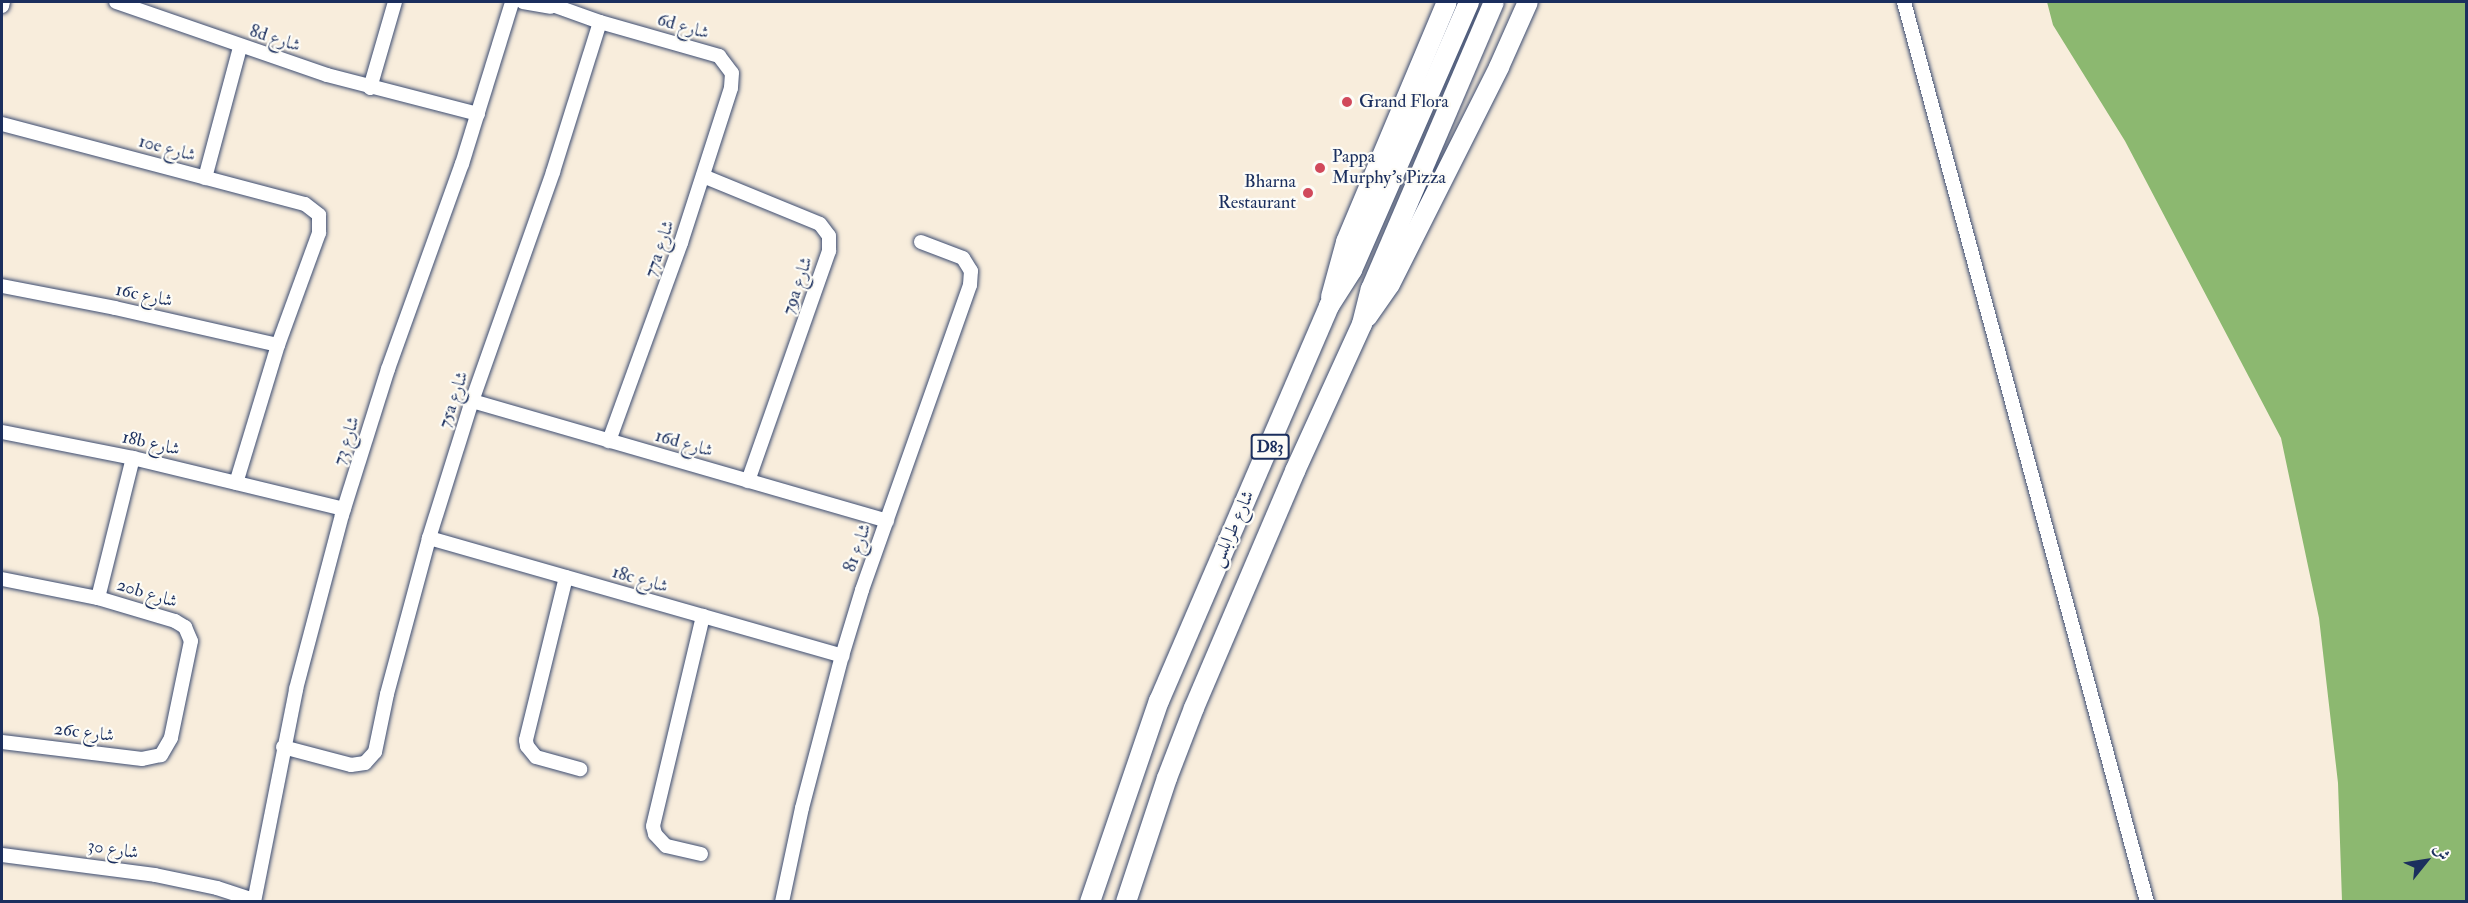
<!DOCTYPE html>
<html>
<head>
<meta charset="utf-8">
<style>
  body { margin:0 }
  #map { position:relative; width:2468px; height:903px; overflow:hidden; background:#f8eddc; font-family:"IM FELL Double Pica",Amiri,serif }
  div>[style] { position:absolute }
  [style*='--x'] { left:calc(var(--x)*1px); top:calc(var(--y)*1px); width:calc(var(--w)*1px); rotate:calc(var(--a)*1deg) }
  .forest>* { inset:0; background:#8cb870 }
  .roads { filter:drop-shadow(0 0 2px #3c4c71) drop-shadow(0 0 2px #3c4c71) }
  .minor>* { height:14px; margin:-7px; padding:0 7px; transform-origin:7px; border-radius:7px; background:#fff }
  .highway>* { height:20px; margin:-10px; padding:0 10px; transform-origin:10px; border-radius:10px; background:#fff }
  .dots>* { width:16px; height:16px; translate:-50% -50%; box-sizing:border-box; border:3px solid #fdfcf7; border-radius:50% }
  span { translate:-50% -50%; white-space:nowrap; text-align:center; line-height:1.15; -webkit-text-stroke:4.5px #fdfcf7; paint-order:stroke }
  .shield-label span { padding:2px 4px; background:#fdfcf7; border:2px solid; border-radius:4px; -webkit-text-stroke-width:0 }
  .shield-label { font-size:16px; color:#1b2f5e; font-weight:700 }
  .street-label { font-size:18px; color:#1b2f5e }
  .poi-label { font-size:18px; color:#1b2f5e }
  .left { translate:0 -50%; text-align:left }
  .right { translate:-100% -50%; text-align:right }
  .frame { position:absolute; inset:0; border:3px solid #1b2f5e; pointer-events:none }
  .north { position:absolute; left:2396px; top:831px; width:60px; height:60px; -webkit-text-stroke:4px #fdfcf7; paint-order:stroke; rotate:60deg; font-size:16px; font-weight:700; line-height:24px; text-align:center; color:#1b2f5e }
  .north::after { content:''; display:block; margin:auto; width:21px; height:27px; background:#1b2f5e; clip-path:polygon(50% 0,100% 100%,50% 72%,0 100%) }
</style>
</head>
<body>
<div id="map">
  <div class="forest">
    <i style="clip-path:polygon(2047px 2px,2466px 2px,2466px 901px,2342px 901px,2338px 783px,2319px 618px,2281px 438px,2125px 141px,2053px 25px)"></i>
  </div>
  <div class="roads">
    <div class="minor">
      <i style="--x:116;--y:2;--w:223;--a:19.1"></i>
      <i style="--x:327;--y:75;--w:156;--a:14.5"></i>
      <i style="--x:523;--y:2;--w:28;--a:10"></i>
      <i style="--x:544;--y:2;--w:59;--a:19.7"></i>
      <i style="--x:600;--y:22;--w:124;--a:15.9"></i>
      <i style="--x:719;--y:56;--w:21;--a:53"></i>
      <i style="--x:732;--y:73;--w:15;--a:94"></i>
      <i style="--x:731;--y:88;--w:163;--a:107.9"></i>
      <i style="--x:681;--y:243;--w:211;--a:110"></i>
      <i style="--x:1904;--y:2;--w:932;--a:74.89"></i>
      <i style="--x:2;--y:6;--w:4;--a:-76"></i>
      <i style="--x:370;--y:88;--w:90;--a:-73.8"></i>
      <i style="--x:2;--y:124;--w:313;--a:14.8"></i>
      <i style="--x:305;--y:204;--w:18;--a:38"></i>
      <i style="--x:319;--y:215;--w:18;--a:90"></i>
      <i style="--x:319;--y:233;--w:119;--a:110.1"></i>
      <i style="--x:278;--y:345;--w:144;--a:106.9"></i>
      <i style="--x:703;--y:176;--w:126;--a:22.3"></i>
      <i style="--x:820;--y:224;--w:15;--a:53"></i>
      <i style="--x:829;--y:236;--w:15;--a:90"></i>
      <i style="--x:829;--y:251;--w:244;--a:109.4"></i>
      <i style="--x:205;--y:178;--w:136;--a:-75"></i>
      <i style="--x:2;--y:286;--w:115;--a:11"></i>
      <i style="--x:115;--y:308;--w:167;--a:12.8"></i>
      <i style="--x:472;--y:401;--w:432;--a:16.1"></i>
      <i style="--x:2;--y:432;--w:134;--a:11.2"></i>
      <i style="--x:133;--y:458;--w:217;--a:13.6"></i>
      <i style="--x:429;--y:538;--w:430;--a:15.9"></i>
      <i style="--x:566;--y:577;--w:168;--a:103.8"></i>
      <i style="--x:526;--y:740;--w:6;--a:81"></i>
      <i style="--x:527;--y:746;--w:14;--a:51"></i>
      <i style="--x:536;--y:757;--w:46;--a:15.3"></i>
      <i style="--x:2;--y:579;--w:98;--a:11.2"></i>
      <i style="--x:98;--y:598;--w:80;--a:16.6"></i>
      <i style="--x:175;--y:621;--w:12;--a:31"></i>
      <i style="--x:185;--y:627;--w:15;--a:67"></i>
      <i style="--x:191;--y:641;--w:99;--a:101.7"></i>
      <i style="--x:171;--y:738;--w:20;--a:120"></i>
      <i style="--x:161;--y:755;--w:19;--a:168"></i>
      <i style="--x:142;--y:759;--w:141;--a:-173.1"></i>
      <i style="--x:98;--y:598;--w:144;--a:-76"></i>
      <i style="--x:283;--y:747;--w:70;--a:14.8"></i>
      <i style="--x:351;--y:765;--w:14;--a:-8"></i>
      <i style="--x:365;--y:763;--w:15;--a:-48"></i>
      <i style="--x:375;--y:752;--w:59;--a:-78.3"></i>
      <i style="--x:387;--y:694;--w:162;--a:-74.9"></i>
      <i style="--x:429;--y:538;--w:144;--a:-72.6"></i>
      <i style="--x:472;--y:401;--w:243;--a:-70.5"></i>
      <i style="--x:553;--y:172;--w:157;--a:-72.6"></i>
      <i style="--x:701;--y:854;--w:36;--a:-167"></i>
      <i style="--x:666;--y:846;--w:16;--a:-133"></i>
      <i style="--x:655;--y:834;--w:8;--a:-104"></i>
      <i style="--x:653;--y:826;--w:216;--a:-76.6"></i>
      <i style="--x:2;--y:855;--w:154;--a:7.4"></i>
      <i style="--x:155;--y:875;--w:63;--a:11.8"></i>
      <i style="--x:217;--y:888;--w:39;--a:18"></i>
      <i style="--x:254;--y:902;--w:217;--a:-78.8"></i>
      <i style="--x:296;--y:689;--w:180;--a:-75.2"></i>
      <i style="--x:342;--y:515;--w:153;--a:-72.5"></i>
      <i style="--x:388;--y:369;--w:218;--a:-70.2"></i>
      <i style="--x:462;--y:164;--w:170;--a:-72.8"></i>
      <i style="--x:782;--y:902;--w:96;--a:-78"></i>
      <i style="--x:802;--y:808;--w:157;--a:-75.3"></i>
      <i style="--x:842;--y:656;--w:69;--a:-73.1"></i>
      <i style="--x:862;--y:590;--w:324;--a:-70.5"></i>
      <i style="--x:970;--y:285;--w:14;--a:-86"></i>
      <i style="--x:971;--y:271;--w:15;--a:-122"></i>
      <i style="--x:963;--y:258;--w:45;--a:-159.1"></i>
    </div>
    <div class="highway">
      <i style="--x:1331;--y:297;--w:57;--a:-74.7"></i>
      <i style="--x:1346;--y:242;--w:260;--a:-67.2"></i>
      <i style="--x:1367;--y:317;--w:40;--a:-55.1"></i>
      <i style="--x:1390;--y:284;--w:243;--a:-63.3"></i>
      <i style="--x:1499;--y:67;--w:71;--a:-66"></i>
      <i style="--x:1090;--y:902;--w:213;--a:-71.1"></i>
      <i style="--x:1159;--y:701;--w:430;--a:-66.7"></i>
      <i style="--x:1329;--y:306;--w:43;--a:-57.4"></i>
      <i style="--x:1352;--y:270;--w:292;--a:-66.4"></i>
      <i style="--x:1126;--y:902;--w:131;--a:-71.7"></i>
      <i style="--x:1167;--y:778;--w:75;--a:-68.9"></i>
      <i style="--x:1194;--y:708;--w:258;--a:-66.9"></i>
      <i style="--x:1295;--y:471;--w:162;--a:-65.5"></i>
      <i style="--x:1362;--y:324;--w:36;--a:-76"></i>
      <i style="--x:1371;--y:289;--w:312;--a:-66.8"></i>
    </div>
  </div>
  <div class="dots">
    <i style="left:1347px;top:102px;background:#d1495b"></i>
    <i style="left:1320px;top:168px;background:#d1495b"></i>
    <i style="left:1308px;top:193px;background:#d1495b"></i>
  </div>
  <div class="shield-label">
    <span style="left:1270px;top:447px">D83</span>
  </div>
  <div class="street-label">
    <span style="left:683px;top:27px;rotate:16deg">6d شارع</span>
    <span style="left:275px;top:39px;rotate:18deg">8d شارع</span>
    <span style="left:167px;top:149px;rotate:15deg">10e شارع</span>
    <span style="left:660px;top:249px;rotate:-71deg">77a شارع</span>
    <span style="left:798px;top:286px;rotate:-71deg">79a شارع</span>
    <span style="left:144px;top:296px;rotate:12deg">16c شارع</span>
    <span style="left:454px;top:400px;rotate:-71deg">75a شارع</span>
    <span style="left:347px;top:441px;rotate:-72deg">شارع 73</span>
    <span style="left:151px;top:444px;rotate:13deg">18b شارع</span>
    <span style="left:684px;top:444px;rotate:16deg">16d شارع</span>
    <span style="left:1233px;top:529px;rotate:-66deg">شارع طرابلس</span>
    <span style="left:858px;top:548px;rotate:-70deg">شارع 81</span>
    <span style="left:640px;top:580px;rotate:16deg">18c شارع</span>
    <span style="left:147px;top:594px;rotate:17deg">20b شارع</span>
    <span style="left:84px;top:733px;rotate:7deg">26c شارع</span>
    <span style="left:113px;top:850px;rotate:9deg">شارع 30</span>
  </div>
  <div class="poi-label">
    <span class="left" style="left:1359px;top:102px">Grand Flora</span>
    <span class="left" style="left:1332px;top:168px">Pappa<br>Murphy's Pizza</span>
    <span class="right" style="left:1296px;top:193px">Bharna<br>Restaurant</span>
  </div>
  <div class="frame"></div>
  <div class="north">ش</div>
</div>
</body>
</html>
